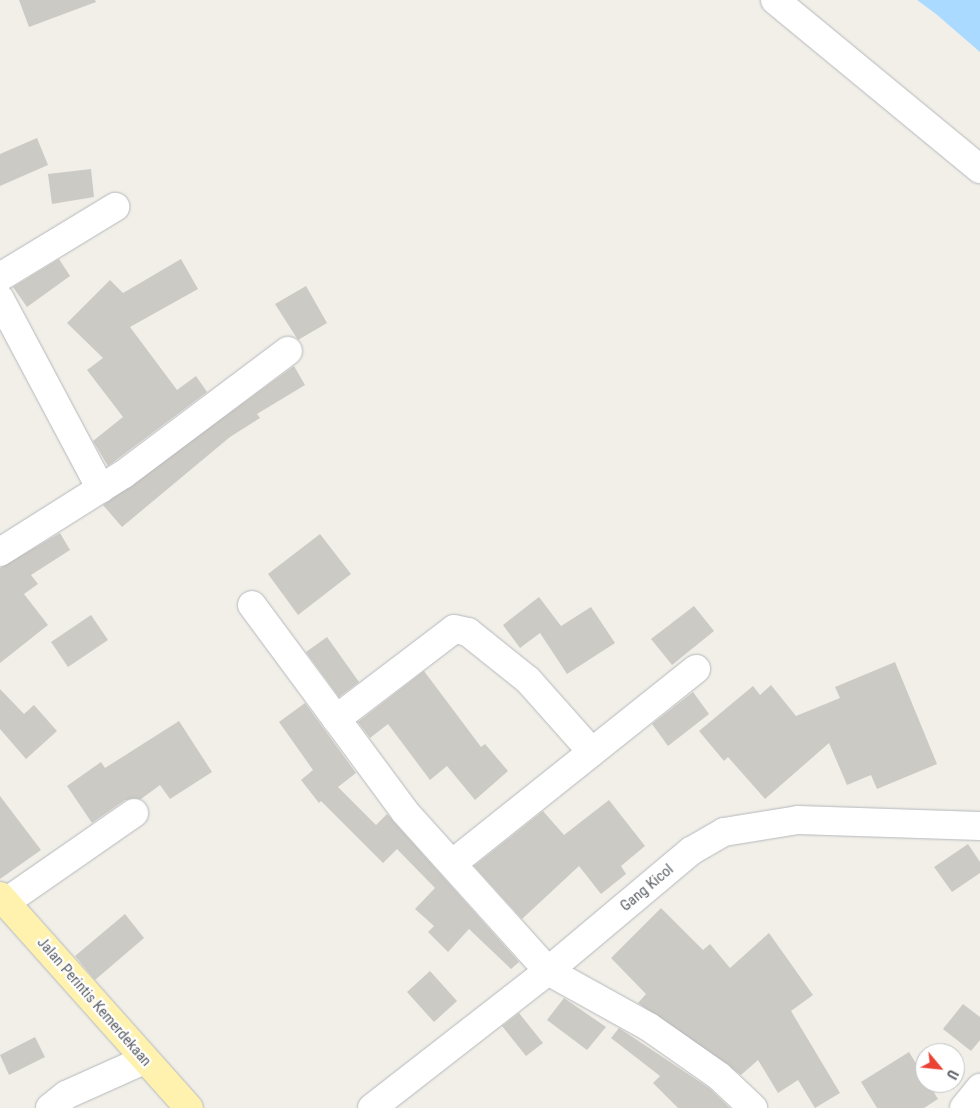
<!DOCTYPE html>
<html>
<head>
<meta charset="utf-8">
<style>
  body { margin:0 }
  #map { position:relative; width:980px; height:1108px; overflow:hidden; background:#f1efe8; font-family:"Roboto Condensed",sans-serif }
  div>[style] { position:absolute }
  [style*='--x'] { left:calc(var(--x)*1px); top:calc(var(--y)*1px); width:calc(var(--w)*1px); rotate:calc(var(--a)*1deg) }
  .water>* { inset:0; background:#aadaff }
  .building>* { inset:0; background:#cccac5 }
  .roads { filter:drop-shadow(0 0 1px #b5b8bc) drop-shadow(0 0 1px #b5b8bc) }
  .minor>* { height:28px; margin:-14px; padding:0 14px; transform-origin:14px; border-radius:14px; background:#fff }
  .primary>* { height:28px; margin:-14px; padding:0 14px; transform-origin:14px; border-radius:14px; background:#fff2af }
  span { translate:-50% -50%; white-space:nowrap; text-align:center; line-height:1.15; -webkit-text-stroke:4.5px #fff; paint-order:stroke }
  .street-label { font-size:15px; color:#5f6368 }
  .north { position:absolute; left:915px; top:1043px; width:50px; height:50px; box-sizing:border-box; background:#fff; border:1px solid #bfc1c3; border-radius:50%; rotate:118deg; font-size:14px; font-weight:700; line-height:20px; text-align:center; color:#5f6368 }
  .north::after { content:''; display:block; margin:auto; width:18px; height:22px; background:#ea4335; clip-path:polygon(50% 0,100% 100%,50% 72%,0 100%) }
</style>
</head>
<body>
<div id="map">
  <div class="water">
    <i style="clip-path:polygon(917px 0,980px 0,980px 52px,936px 14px)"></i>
  </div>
  <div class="building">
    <i style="clip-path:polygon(19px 0,95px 0,96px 2px,29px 27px)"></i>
    <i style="clip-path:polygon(37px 138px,48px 165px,0 186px,0 154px)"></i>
    <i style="clip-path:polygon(91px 169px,94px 197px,52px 204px,48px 174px)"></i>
    <i style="clip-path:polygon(59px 259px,70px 276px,27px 307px,13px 287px)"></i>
    <i style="clip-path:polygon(181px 259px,198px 289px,130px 327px,177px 390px,196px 376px,207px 392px,108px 466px,93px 441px,123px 417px,87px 370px,103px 358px,67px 323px,110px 280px,123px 293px)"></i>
    <i style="clip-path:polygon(306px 286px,327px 323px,298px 340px,275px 304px)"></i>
    <i style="clip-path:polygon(294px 366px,305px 385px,257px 414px,260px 418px,230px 437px,122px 527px,103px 505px)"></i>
    <i style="clip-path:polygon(60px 533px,70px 550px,31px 575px,38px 584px,24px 594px,48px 625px,0 663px,0 568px)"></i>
    <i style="clip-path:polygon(320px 534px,351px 574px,298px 615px,268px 574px)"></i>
    <i style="clip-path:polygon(539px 597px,561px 626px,591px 607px,615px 643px,567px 674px,540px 633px,520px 648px,503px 625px)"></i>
    <i style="clip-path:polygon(694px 606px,714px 631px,672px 665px,651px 639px)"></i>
    <i style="clip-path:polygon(91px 615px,108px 640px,68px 667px,51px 642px)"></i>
    <i style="clip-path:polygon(327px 637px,359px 682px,339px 697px,306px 652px)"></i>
    <i style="clip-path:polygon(895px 662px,937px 764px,877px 789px,871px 775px,847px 785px,829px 743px,765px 799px,728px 757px,724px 761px,699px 731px,753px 686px,760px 695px,771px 685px,796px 716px,840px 698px,835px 687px)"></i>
    <i style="clip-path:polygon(424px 671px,481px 747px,485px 744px,508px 771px,475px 800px,447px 766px,430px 780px,388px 724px,370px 738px,358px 722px)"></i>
    <i style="clip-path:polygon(0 689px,24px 714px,34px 705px,57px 731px,26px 759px,0 729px)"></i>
    <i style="clip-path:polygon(693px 692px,709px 714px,668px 746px,652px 724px)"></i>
    <i style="clip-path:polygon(305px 703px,356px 773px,338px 787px,376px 825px,387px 814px,519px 962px,511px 969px,469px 929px,448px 952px,428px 932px,434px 926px,415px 909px,435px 888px,397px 849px,383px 863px,321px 801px,319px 803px,301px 780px,313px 770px,279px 722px)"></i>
    <i style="clip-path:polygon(179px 721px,212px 772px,170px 799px,160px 785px,141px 799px,125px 800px,92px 823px,67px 786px,101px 762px,105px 768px)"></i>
    <i style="clip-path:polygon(0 796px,41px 850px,0 879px)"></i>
    <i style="clip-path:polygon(609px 800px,645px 846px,621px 866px,626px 874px,601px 894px,579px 866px,522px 919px,474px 866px,543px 811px,564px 835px)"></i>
    <i style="clip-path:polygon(968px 844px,980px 862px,980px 873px,952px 892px,934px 867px)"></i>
    <i style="clip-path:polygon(661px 908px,703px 950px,710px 944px,730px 968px,769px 933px,813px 995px,791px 1011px,840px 1093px,815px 1108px,798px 1080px,778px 1093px,758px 1060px,741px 1075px,638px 1003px,646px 994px,611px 958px)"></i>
    <i style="clip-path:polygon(125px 914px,144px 938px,95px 980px,75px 956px)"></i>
    <i style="clip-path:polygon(430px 971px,457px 1001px,434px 1022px,407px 992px)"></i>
    <i style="clip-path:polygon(564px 998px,606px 1027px,587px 1050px,547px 1020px)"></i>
    <i style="clip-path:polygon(963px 1004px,980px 1017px,980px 1040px,971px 1051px,943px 1029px)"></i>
    <i style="clip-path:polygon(519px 1013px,543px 1043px,526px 1056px,502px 1026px)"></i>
    <i style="clip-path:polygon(619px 1028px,709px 1088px,730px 1108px,678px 1108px,653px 1083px,660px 1076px,611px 1038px)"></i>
    <i style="clip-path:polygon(35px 1037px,45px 1057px,9px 1075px,0 1055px)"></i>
    <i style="clip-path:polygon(909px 1052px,938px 1099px,924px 1108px,877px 1108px,861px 1082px)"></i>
  </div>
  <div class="roads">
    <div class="minor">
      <i style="--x:775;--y:0;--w:266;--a:39.5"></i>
      <i style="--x:0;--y:277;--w:135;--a:-31.3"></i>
      <i style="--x:0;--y:299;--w:215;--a:62"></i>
      <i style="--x:0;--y:552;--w:146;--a:-32.2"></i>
      <i style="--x:124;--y:474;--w:205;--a:-36.9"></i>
      <i style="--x:252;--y:605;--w:257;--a:53.5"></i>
      <i style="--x:405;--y:812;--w:214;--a:48"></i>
      <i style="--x:548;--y:971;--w:115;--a:29"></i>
      <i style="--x:649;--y:1027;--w:85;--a:35"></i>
      <i style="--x:719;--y:1076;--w:47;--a:43.3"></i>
      <i style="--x:336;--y:719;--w:148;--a:-37.3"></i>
      <i style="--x:454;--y:629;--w:14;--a:12"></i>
      <i style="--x:468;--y:632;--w:77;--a:38.7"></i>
      <i style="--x:528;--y:680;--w:96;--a:48.4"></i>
      <i style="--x:453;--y:863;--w:311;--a:-38.6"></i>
      <i style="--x:6;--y:902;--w:156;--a:-34.8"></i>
      <i style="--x:50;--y:1108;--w:21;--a:-39"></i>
      <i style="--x:66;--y:1095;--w:85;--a:-24.2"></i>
      <i style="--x:372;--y:1108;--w:223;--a:-37.9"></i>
      <i style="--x:548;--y:971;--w:187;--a:-40"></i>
      <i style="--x:691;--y:851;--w:38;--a:-30"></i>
      <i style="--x:724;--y:832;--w:75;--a:-9.2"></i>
      <i style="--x:798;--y:820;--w:182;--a:1.9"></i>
      <i style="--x:964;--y:1108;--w:26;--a:-51"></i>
    </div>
    <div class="primary">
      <i style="--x:0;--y:896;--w:284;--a:48.3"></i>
    </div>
  </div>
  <div class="street-label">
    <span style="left:647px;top:888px;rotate:-40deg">Gang Kicol</span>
    <span style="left:94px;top:1002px;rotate:49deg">Jalan Perintis Kemerdekaan</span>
  </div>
  <div class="north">U</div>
</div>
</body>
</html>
